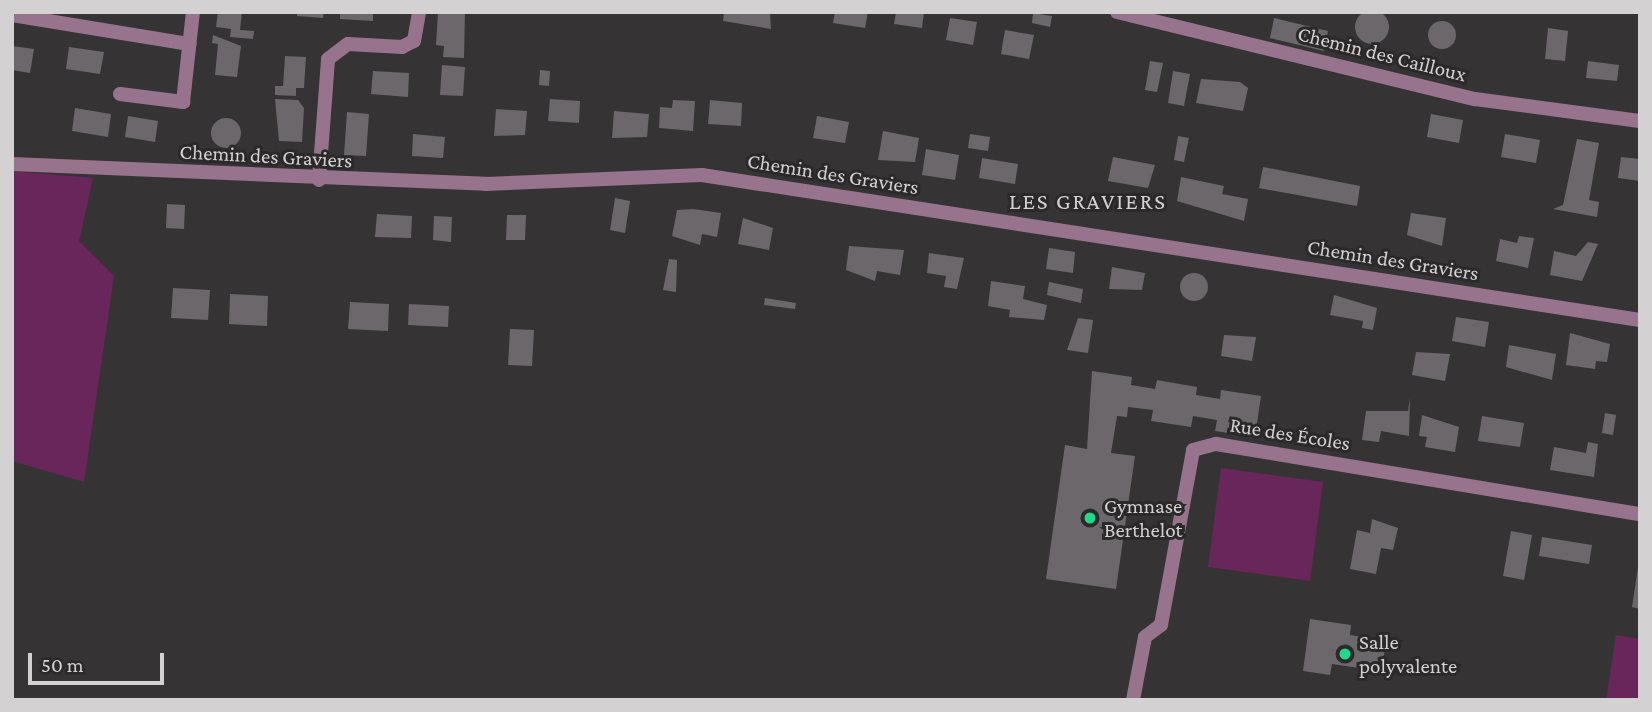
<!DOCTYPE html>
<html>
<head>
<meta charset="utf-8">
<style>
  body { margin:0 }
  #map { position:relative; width:1652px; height:712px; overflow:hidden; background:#363335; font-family:"Crimson Pro",serif }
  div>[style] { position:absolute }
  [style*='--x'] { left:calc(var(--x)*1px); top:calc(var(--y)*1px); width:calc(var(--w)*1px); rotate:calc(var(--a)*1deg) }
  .green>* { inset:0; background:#69265b }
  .building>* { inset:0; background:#6b676a }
  .round { border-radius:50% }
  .minor>* { height:14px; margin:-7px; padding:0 7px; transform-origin:7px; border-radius:7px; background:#97738d }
  .dots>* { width:19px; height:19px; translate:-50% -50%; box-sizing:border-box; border:4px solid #2c292b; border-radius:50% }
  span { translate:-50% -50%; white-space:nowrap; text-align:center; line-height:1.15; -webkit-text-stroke:6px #2c292b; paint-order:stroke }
  .street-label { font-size:21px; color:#d4d1d3 }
  .poi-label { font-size:21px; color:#d4d1d3 }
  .left { translate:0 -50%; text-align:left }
  .neighbourhood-label { font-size:23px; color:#d4d1d3; letter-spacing:2px }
  .frame { position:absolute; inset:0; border:14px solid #d4d1d3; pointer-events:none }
  .scale { position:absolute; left:28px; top:653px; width:136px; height:32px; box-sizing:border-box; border:4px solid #d4d1d3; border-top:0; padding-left:9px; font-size:21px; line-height:24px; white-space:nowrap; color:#d4d1d3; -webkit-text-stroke:5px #2c292b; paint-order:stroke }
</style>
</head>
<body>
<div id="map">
  <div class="green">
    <i style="clip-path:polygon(12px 171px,93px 178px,79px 241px,114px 276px,84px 482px,12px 461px)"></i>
    <i style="clip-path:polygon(1221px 468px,1323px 482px,1310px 581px,1208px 567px)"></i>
    <i style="clip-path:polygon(1616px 635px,1640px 639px,1640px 700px,1606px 700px)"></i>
  </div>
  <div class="building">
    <i class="round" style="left:1355px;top:10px;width:34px;height:34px"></i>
    <i style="clip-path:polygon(218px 12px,242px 12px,240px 30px,254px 31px,253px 39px,230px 37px,231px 29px,216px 27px)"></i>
    <i style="clip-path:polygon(297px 12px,324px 12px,323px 18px,297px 16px)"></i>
    <i style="clip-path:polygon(340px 12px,373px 12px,373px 21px,340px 19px)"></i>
    <i style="clip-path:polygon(438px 12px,465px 12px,464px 58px,443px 57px,444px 46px,436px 45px)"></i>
    <i style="clip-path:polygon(724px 12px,770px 12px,771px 29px,723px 21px)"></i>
    <i style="clip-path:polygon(835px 12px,868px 12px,865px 28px,833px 23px)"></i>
    <i style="clip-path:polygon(896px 12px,924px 12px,922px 28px,894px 24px)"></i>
    <i style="clip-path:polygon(1033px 13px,1052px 16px,1050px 27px,1032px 23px)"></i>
    <i style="clip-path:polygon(950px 18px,977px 22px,973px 45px,946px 40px)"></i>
    <i style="clip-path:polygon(1274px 18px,1328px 31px,1324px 51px,1270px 38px)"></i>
    <i class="round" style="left:1428px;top:21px;width:28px;height:28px"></i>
    <i style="clip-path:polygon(1548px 28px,1568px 31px,1565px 61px,1545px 59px)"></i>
    <i style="clip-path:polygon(1005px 30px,1034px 35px,1029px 59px,1001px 54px)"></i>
    <i style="clip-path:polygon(213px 35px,241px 46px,237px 77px,215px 75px,218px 44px,212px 43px)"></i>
    <i style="clip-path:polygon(12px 46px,34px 49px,30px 73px,12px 70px)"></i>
    <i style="clip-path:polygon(69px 47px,104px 52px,100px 74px,66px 69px)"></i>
    <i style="clip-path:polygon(285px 56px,306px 57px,304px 88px,296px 88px,296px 96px,275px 95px,275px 86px,283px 86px)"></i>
    <i style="clip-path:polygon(1150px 61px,1163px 63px,1157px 92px,1145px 90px)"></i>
    <i style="clip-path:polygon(1588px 61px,1619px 65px,1617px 81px,1586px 78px)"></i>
    <i style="clip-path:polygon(442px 65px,465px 67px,463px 96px,440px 95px)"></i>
    <i style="clip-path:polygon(540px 70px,550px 71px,549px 86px,539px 85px)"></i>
    <i style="clip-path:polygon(373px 71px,409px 73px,408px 97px,371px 94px)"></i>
    <i style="clip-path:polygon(1173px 71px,1190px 74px,1184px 106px,1168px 103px)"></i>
    <i style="clip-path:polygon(1201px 79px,1240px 82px,1248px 88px,1243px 111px,1196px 103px)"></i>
    <i style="clip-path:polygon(275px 99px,298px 100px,304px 108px,302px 142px,279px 141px)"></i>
    <i style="clip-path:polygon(550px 99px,580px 101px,579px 123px,548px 121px)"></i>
    <i style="clip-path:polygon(673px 100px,695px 101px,693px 131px,659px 128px,660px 107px,672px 108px)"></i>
    <i style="clip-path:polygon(710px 100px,742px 103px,741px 126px,708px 124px)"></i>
    <i style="clip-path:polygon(75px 108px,111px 114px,108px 137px,72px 131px)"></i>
    <i style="clip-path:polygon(496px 109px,527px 111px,525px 135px,494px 136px)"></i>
    <i style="clip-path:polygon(614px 111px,649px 114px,647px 137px,612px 138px)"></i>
    <i style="clip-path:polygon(347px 112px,369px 114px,366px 156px,344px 155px)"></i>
    <i style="clip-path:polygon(1431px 114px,1463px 120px,1459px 143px,1427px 137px)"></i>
    <i style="clip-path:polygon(128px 116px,158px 121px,155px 142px,125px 137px)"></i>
    <i style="clip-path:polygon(817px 116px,849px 122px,845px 143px,813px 138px)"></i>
    <i class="round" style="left:211px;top:118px;width:30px;height:30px"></i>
    <i style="clip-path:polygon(883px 131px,919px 138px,915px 162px,878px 160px)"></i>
    <i style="clip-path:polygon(413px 134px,445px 137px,443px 158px,412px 156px)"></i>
    <i style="clip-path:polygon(970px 134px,990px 137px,988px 151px,968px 148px)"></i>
    <i style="clip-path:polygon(1505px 134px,1540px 140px,1536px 163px,1501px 157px)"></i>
    <i style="clip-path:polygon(1178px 136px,1189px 138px,1184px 162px,1174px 160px)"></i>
    <i style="clip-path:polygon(1577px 139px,1599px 143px,1589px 200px,1599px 202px,1597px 217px,1553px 209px,1563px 205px)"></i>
    <i style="clip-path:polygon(926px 149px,959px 155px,955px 180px,922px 175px)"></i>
    <i style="clip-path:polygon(1113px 157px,1155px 165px,1148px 188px,1108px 181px)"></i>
    <i style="clip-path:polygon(1621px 157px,1640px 159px,1640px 181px,1618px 178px)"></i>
    <i style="clip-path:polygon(982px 158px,1018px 164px,1015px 184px,979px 178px)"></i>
    <i style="clip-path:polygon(1263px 167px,1360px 186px,1357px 206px,1259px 188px)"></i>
    <i style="clip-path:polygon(1181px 177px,1224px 186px,1222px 194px,1248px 199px,1244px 221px,1177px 201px)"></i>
    <i style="clip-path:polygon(615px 198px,630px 201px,625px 233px,610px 230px)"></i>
    <i style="clip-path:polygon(167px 204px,185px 205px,184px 229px,166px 228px)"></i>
    <i style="clip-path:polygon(693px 209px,721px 213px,717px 237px,702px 234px,700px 245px,672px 236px,677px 210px)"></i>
    <i style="clip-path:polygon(1411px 213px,1446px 218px,1442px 246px,1407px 235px)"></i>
    <i style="clip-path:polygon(377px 214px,412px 216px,411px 238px,375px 237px)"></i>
    <i style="clip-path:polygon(507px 215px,526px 215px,525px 240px,506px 240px)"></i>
    <i style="clip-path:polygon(434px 216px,452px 217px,451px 242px,433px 240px)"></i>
    <i style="clip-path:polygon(743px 218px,773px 228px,769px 250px,738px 244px)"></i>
    <i style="clip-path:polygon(1519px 236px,1534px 238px,1528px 268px,1496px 261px,1500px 239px,1517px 243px)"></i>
    <i style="clip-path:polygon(1588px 242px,1598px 244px,1582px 281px,1550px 275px,1554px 251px,1576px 256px)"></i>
    <i style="clip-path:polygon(849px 246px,904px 250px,900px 275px,877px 271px,875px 281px,846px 270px)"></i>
    <i style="clip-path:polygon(1049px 248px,1075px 252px,1073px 273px,1046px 269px)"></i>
    <i style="clip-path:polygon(929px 253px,964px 258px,957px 289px,944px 287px,946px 276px,927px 273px)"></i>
    <i style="clip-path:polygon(669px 259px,677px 260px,676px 292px,663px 290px)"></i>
    <i style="clip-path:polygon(1112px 267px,1145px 273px,1142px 290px,1109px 289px)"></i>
    <i class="round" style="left:1180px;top:273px;width:28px;height:28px"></i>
    <i style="clip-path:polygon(991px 281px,1025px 286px,1023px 299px,1047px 305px,1044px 320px,1009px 317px,1010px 310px,988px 306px)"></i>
    <i style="clip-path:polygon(1049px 282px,1083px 289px,1081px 303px,1047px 295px)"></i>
    <i style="clip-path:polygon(173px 288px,210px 290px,208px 320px,171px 318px)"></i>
    <i style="clip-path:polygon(230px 294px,268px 296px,267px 326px,229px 324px)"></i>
    <i style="clip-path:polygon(1334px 295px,1377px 308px,1373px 330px,1362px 328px,1363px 321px,1330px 315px)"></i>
    <i style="clip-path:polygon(765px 298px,796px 303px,795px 309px,764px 305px)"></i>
    <i style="clip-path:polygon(350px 302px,389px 304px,388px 331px,348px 329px)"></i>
    <i style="clip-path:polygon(409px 304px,449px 306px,448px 327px,408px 325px)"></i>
    <i style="clip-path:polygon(1456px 317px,1489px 322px,1485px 347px,1452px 341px)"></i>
    <i style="clip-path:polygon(1078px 318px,1093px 320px,1088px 353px,1067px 350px)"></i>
    <i style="clip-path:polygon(510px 329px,534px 330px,532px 366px,508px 365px)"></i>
    <i style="clip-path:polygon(1570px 333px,1610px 344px,1607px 362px,1596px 361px,1595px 369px,1566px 365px)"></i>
    <i style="clip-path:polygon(1224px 335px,1256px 337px,1252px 361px,1221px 356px)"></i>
    <i style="clip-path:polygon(1509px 345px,1556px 354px,1552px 380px,1506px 367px)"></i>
    <i style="clip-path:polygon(1416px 352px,1450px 354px,1445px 381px,1412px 375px)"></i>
    <i style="clip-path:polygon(1092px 371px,1132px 377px,1131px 385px,1155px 389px,1157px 380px,1197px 387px,1196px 395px,1220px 399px,1221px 390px,1261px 396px,1255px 437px,1215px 431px,1217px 420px,1193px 416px,1191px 427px,1151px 421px,1153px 410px,1128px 407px,1127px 417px,1117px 416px,1111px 453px,1135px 456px,1116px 589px,1046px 579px,1065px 445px,1087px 449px)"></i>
    <i style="clip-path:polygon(1410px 398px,1409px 436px,1381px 431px,1379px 442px,1362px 440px,1366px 411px,1408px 411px)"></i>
    <i style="clip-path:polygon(1605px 413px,1616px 415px,1613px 435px,1602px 433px)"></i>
    <i style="clip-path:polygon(1422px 415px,1459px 427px,1455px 452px,1425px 447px,1427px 437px,1419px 436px)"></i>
    <i style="clip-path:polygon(1482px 416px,1524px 423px,1520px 447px,1478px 441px)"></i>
    <i style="clip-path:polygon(1588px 442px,1598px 444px,1594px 477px,1550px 470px,1554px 447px,1586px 453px)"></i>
    <i style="clip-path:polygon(1372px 519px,1398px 528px,1393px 550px,1381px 548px,1376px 574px,1350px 569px,1357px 530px,1370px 533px)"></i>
    <i style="clip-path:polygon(1511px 531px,1532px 535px,1524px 580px,1503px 576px)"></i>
    <i style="clip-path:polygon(1542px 537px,1592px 545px,1589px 564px,1539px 556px)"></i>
    <i style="clip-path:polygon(1638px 567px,1640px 567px,1640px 609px,1632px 607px)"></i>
    <i style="clip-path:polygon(1310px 619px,1351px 625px,1350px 635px,1377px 639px,1376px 646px,1385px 647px,1383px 664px,1373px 663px,1372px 670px,1332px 664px,1330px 675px,1303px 671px)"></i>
  </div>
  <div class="minor">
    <i style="--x:1117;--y:12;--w:368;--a:13.7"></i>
    <i style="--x:1475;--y:99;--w:166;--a:7.6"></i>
    <i style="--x:12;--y:15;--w:180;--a:9.3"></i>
    <i style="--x:120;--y:94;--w:64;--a:7.2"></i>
    <i style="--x:183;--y:102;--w:91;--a:-83.7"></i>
    <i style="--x:12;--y:164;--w:474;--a:2.4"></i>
    <i style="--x:486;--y:184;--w:216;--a:-2.4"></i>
    <i style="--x:702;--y:175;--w:949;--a:8.79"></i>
    <i style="--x:319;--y:180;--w:121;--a:-85.7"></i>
    <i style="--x:328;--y:59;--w:25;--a:-37"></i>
    <i style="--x:348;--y:44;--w:54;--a:3.2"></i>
    <i style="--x:402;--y:47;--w:13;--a:-27"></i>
    <i style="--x:414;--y:41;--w:29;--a:-80"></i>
    <i style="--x:1133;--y:700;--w:64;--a:-79.2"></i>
    <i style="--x:1145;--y:637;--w:20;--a:-37"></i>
    <i style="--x:1161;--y:625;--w:178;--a:-79.6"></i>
    <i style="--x:1193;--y:450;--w:24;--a:-15"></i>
    <i style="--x:1216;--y:444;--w:430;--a:9.4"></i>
  </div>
  <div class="dots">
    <i style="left:1090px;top:518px;background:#20d887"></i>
    <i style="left:1345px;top:654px;background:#20d887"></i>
  </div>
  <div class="street-label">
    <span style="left:1382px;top:54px;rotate:14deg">Chemin des Cailloux</span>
    <span style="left:266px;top:156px;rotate:3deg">Chemin des Graviers</span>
    <span style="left:833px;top:174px;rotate:9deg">Chemin des Graviers</span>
    <span style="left:1393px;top:260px;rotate:9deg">Chemin des Graviers</span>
    <span style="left:1290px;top:434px;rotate:9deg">Rue des Écoles</span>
  </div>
  <div class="poi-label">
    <span class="left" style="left:1104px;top:518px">Gymnase<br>Berthelot</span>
    <span class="left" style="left:1359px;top:654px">Salle<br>polyvalente</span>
  </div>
  <div class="neighbourhood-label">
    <span style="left:1088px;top:201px">LES GRAVIERS</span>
  </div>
  <div class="frame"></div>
  <div class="scale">50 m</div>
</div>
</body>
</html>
